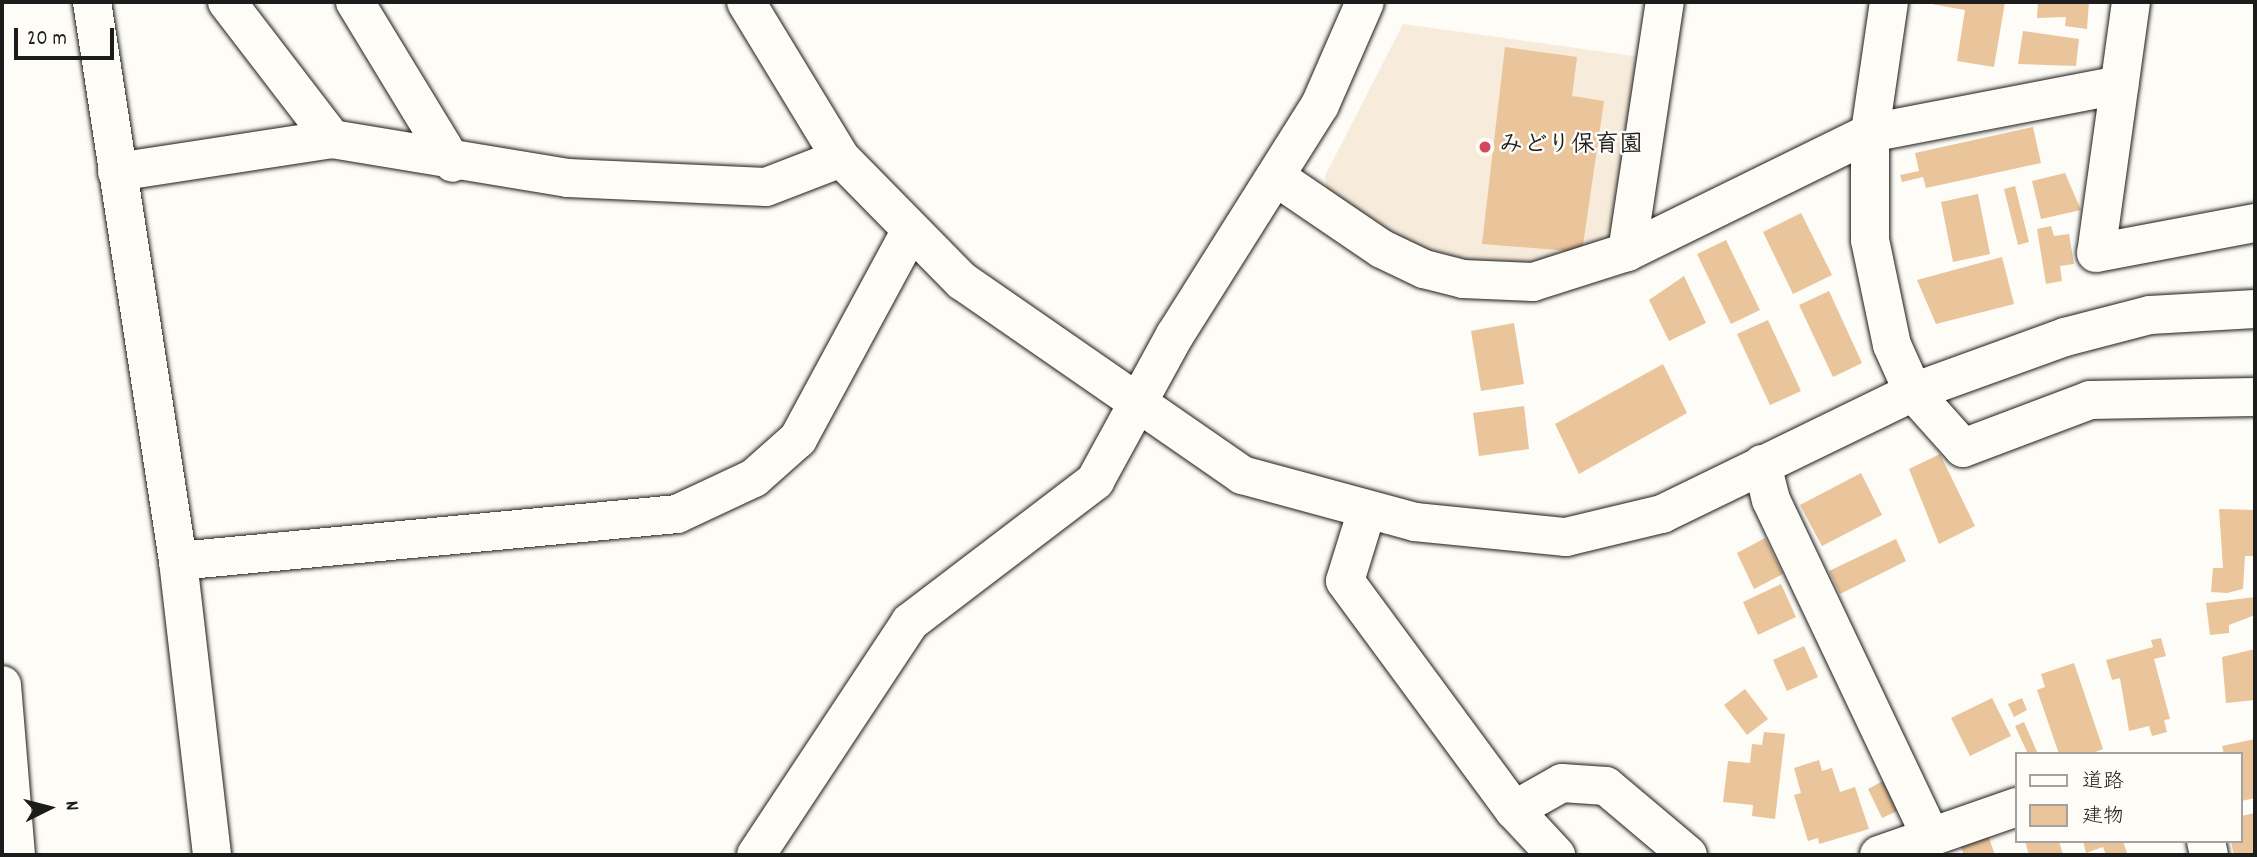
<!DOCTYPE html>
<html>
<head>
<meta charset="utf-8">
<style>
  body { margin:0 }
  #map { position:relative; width:2257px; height:857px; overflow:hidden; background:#fdfcf7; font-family:Dekko,"Klee One",sans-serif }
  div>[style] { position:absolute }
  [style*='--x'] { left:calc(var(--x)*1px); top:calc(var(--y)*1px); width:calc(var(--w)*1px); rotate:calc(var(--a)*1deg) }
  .built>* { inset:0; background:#f7ebdb }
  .building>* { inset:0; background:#eac49a }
  .roads { filter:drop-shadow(0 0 2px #1c1c1c) drop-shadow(0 0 2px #1c1c1c) }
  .minor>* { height:38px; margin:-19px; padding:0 19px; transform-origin:19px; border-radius:19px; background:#fdfcf7 }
  .dots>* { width:19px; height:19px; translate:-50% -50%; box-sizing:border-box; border:4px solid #fdfcf7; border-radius:50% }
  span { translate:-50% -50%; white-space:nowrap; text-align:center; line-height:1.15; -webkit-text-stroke:5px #fdfcf7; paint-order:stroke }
  .poi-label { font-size:24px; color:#1c1c1c; font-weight:700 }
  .left { translate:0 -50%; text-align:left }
  .frame { position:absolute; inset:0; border:4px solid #1c1c1c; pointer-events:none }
  .legend { position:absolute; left:2015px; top:752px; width:228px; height:91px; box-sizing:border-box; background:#fdfcf7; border:2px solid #a3a29f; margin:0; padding:9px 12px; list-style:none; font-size:21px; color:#1c1c1c }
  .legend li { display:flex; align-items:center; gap:14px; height:35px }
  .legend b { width:35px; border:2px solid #a3a29f }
  .north { position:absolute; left:14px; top:773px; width:70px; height:70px; -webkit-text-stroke:5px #fdfcf7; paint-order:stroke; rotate:84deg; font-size:19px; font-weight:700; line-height:28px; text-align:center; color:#1c1c1c }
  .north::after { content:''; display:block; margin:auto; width:24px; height:32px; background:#1c1c1c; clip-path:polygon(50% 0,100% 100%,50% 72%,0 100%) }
  .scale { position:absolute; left:14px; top:28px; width:100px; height:32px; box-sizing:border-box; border:4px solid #1c1c1c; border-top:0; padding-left:9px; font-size:21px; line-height:24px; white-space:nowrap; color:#1c1c1c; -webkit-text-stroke:5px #fdfcf7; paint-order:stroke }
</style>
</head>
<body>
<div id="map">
  <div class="built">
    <i style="clip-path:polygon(1403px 24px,1641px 57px,1612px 240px,1542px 265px,1484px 267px,1404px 245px,1327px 193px,1325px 176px)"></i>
  </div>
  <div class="building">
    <i style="clip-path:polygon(2005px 2px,1994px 67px,1957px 61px,1965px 10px,1926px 3px)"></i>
    <i style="clip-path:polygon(2038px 2px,2089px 2px,2087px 29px,2065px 26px,2066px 17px,2037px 18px)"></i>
    <i style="clip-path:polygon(2023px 31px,2079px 39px,2076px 66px,2018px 64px)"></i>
    <i style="clip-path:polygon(1505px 47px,1577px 57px,1572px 96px,1604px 101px,1582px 252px,1482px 244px)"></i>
    <i style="clip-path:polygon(2033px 127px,2041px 163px,1926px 188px,1923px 177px,1902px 182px,1900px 175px,1919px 171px,1915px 153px)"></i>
    <i style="clip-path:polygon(2065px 173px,2081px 210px,2041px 219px,2032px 181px)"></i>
    <i style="clip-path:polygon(2015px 186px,2029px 242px,2018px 245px,2004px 189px)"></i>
    <i style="clip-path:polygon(1978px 194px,1990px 254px,1953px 262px,1941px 202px)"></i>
    <i style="clip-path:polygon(1801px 213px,1832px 275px,1793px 294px,1763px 232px)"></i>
    <i style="clip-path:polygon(2051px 226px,2054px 236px,2069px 234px,2074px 264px,2060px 266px,2062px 281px,2046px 284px,2037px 229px)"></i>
    <i style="clip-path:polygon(1726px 240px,1760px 310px,1731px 324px,1697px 254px)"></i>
    <i style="clip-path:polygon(2002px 257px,2014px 304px,1936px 324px,1917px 280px)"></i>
    <i style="clip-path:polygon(1684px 276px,1706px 323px,1669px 341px,1649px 300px)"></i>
    <i style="clip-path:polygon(1829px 291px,1862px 363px,1833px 377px,1799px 305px)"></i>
    <i style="clip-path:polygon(1768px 320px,1801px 391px,1770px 405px,1737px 334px)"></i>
    <i style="clip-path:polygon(1514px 323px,1524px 384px,1481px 391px,1471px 331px)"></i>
    <i style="clip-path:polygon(1663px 364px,1687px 413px,1579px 474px,1555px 424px)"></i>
    <i style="clip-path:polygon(1524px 406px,1529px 449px,1479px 456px,1473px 413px)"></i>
    <i style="clip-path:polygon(1940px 454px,1975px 526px,1939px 544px,1909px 469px)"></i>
    <i style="clip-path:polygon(1861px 473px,1882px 515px,1822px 546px,1800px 505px)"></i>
    <i style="clip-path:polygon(2219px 509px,2255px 510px,2255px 556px,2245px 556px,2243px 589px,2227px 593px,2211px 592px,2213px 568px,2223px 568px)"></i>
    <i style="clip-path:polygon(1765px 538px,1783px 574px,1754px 589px,1737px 553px)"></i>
    <i style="clip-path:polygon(1896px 539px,1906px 561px,1840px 594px,1829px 571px)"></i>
    <i style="clip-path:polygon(1781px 584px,1796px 617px,1758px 635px,1743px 602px)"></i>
    <i style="clip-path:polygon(2255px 597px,2255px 615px,2229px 625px,2229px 633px,2210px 635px,2206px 603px)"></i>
    <i style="clip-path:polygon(2161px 638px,2166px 656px,2154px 659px,2170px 719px,2164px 720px,2167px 732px,2152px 736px,2149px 726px,2129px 731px,2120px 678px,2112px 680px,2106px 660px,2153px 647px,2151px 640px)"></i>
    <i style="clip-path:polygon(1804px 646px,1818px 677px,1787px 691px,1773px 660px)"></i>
    <i style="clip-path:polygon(2255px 649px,2255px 700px,2226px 703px,2222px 657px)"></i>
    <i style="clip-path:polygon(2074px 663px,2103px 749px,2090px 754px,2059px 754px,2037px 690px,2045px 687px,2041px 674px)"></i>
    <i style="clip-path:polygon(1745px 689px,1768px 719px,1747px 735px,1724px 705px)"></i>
    <i style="clip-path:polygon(1992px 698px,2011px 736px,1970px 756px,1951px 718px)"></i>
    <i style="clip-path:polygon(2022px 698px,2027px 710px,2014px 717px,2008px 704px)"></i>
    <i style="clip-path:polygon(2024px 722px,2038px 754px,2028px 754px,2015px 726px)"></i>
    <i style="clip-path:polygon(1764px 732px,1785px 734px,1775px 819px,1752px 816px,1753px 805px,1723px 802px,1728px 761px,1750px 763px,1752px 744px,1762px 745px)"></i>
    <i style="clip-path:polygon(2255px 739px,2255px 798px,2241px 801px,2241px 754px,2224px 754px,2222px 746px)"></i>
    <i style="clip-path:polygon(1819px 760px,1822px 771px,1832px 768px,1840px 792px,1855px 787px,1869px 829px,1819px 844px,1818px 838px,1808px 841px,1794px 795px,1801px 793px,1794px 768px)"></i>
    <i style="clip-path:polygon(1883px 781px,1897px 811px,1882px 818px,1868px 789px)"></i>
    <i style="clip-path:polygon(2255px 813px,2255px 855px,2234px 855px,2231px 841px,2241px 841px,2241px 816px)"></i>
    <i style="clip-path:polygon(1988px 835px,1995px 855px,1964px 855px,1960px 845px)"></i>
    <i style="clip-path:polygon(2025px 841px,2059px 841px,2063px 855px,2029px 855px)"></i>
    <i style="clip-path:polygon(2083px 841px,2123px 841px,2127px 853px,2106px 855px,2103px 847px,2086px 853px)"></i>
  </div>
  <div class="roads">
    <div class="minor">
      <i style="--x:92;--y:2;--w:566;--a:81.25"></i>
      <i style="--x:178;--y:561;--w:296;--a:83.4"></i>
      <i style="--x:227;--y:2;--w:173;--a:52.5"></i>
      <i style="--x:355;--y:2;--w:188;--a:58.7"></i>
      <i style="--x:746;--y:2;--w:183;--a:58.7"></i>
      <i style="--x:841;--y:158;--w:173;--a:45.5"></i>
      <i style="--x:962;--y:281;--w:341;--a:34.7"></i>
      <i style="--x:1242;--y:475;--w:179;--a:15.2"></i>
      <i style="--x:1415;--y:522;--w:152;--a:5.7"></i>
      <i style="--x:1566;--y:537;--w:99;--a:-13.5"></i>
      <i style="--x:1662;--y:514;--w:279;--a:-25.9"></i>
      <i style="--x:1913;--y:392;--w:162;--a:-19.9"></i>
      <i style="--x:2065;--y:337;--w:88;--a:-14.5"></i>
      <i style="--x:2150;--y:315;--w:105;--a:-3.3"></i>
      <i style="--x:1889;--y:2;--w:132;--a:98.3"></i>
      <i style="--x:1870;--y:133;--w:107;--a:90"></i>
      <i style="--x:1870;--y:240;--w:107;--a:78.2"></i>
      <i style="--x:1892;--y:345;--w:51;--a:65.9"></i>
      <i style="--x:1913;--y:392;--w:75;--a:48.2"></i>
      <i style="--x:1963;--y:448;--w:136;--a:-20.7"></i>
      <i style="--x:2090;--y:400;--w:165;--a:-1"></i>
      <i style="--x:2131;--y:2;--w:253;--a:97.9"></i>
      <i style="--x:2096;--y:253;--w:162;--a:-10.7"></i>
      <i style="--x:117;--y:172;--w:218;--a:-8.7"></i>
      <i style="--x:332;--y:139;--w:239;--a:9.4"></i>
      <i style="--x:568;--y:178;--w:198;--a:2.6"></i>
      <i style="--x:766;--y:187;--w:80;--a:-21.1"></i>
      <i style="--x:1276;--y:177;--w:128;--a:34.2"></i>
      <i style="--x:1382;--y:249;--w:47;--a:25.5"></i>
      <i style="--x:1424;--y:269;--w:40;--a:14.4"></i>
      <i style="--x:1463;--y:279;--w:70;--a:2.5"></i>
      <i style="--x:1533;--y:282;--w:99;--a:-17.7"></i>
      <i style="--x:1627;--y:252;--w:271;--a:-26.1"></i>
      <i style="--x:1870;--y:133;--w:254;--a:-10.9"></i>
      <i style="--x:1627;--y:252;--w:253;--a:-81.4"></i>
      <i style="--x:1762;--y:464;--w:37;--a:76"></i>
      <i style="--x:1771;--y:500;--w:371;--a:64.6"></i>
      <i style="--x:1367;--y:510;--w:74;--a:107.2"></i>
      <i style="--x:1345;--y:581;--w:285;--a:53.6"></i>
      <i style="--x:1514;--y:810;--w:62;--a:47"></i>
      <i style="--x:178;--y:561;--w:501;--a:-5.38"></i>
      <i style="--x:677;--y:514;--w:85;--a:-25.1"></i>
      <i style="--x:754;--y:478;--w:59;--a:-41.6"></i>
      <i style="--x:798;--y:439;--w:235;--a:-61.6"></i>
      <i style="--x:2;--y:685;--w:171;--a:85.3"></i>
      <i style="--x:1514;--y:810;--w:55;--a:-29.4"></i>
      <i style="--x:1562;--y:783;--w:44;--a:3.9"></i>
      <i style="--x:1606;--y:786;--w:107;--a:40.1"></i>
      <i style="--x:2206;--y:841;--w:14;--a:78"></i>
      <i style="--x:756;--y:855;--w:279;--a:-56.5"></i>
      <i style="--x:910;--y:622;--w:233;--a:-37.3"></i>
      <i style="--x:1095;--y:481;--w:166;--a:-61.3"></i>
      <i style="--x:1175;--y:335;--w:272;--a:-57.8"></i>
      <i style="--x:1320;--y:105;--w:112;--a:-66.4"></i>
      <i style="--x:1879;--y:855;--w:146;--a:-19.2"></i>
    </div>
  </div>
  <div class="dots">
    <i style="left:1485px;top:147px;background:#d1495b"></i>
  </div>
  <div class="poi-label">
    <span class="left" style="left:1499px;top:147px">みどり保育園</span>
  </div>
  <div class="frame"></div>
  <ul class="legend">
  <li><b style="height:9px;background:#fdfcf7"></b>道路</li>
  <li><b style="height:19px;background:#eac49a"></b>建物</li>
  </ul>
  <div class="north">N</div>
  <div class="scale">20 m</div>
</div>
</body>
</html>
